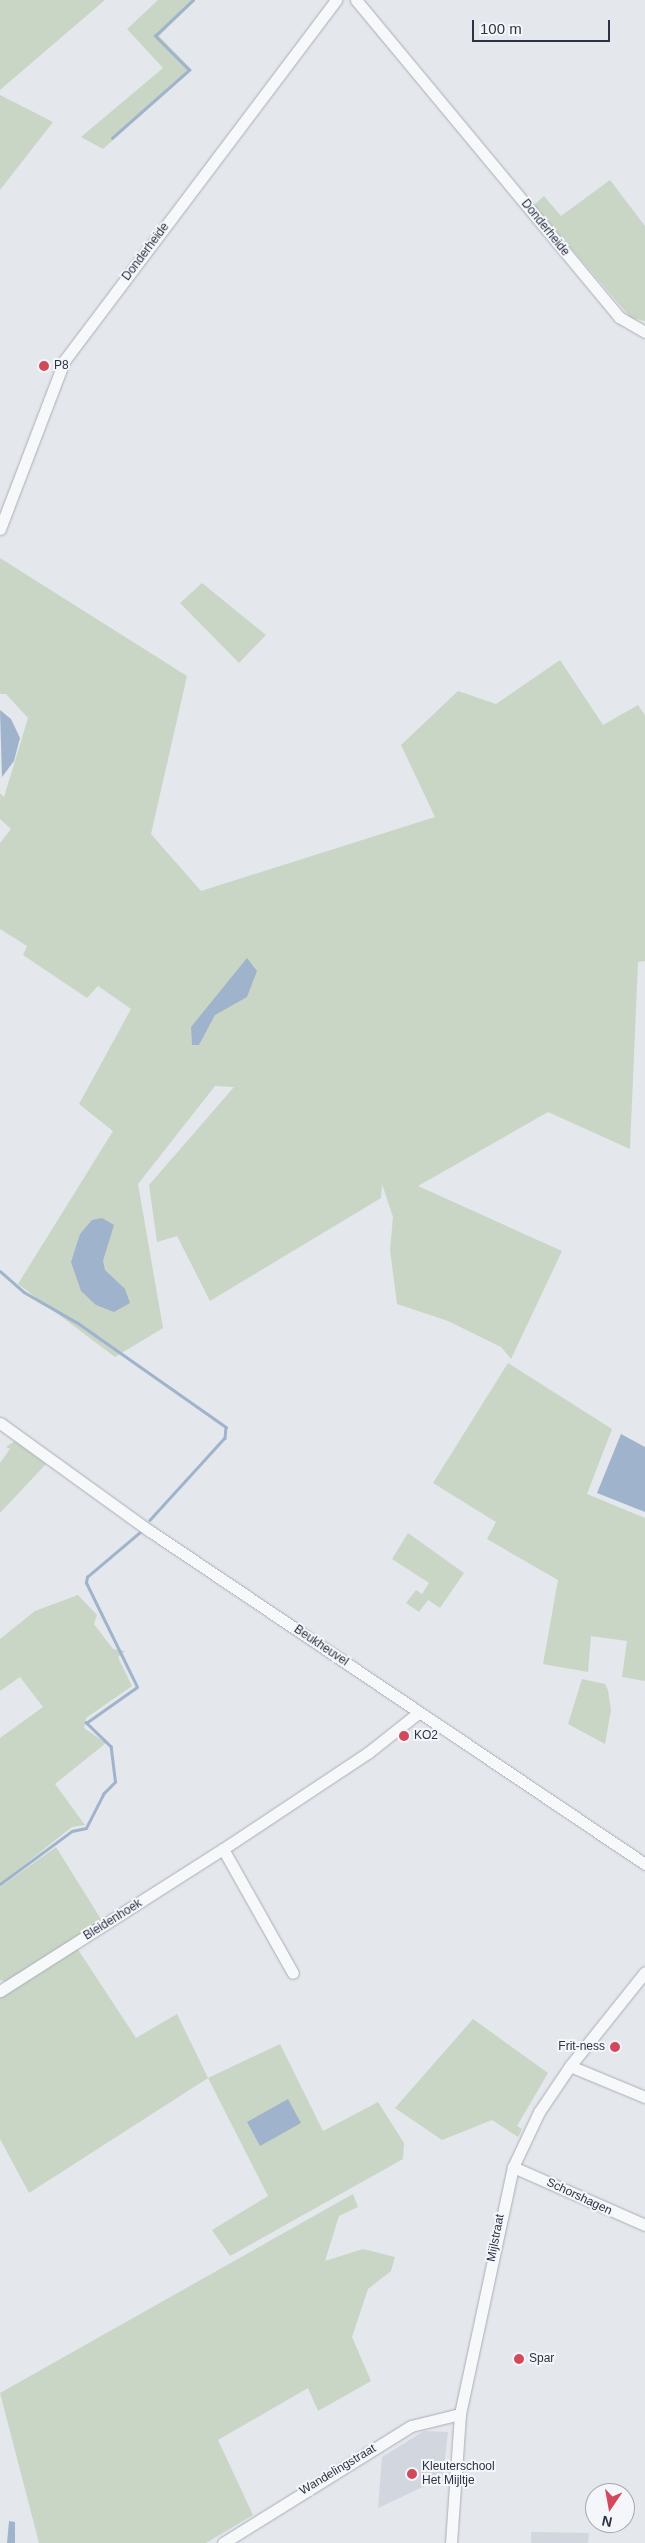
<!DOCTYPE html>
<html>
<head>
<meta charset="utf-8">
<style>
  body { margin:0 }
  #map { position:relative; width:645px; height:2543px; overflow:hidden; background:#e4e7ec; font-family:Helvetica,sans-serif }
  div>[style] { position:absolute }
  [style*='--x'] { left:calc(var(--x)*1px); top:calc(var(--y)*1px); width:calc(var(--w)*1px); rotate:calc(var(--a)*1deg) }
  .built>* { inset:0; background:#d2d6de }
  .green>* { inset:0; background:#c9d6c5 }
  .water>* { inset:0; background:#9fb4cc }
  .stream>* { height:2.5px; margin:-1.25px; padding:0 1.25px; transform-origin:1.25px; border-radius:1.25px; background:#9fb4cc }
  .roads { filter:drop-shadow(0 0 1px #a9aeb7) drop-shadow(0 0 1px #a9aeb7) }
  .minor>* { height:11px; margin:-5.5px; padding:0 5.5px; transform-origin:5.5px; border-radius:5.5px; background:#f7f8fa }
  .dots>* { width:14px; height:14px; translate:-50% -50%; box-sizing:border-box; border:2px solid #f4f6f9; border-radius:50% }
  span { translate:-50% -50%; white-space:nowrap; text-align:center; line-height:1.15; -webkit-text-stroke:4px #f4f6f9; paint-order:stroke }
  .street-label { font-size:12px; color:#2b3445 }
  .poi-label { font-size:12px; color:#2b3445 }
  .left { translate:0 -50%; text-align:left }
  .right { translate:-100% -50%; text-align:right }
  .north { position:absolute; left:585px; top:2483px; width:50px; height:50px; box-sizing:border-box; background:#f4f6f9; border:1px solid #a4a8b1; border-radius:50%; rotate:192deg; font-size:14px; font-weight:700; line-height:20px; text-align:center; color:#2b3445 }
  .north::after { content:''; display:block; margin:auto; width:18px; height:22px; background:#d1495b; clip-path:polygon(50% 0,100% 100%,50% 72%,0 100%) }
  .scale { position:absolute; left:472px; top:20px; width:138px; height:22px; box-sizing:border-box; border:2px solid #2b3445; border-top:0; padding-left:6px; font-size:15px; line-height:18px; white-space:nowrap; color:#2b3445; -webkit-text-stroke:4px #f4f6f9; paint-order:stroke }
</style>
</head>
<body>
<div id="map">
  <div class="built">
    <i style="clip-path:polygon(424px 2431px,448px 2432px,442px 2486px,427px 2485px,378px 2508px,382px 2457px)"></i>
    <i style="clip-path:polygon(531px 2532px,589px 2533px,588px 2543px,531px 2543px)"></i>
  </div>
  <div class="green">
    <i style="clip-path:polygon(0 0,105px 0,0 90px)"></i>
    <i style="clip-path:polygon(158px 0,195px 0,159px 36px,192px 70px,103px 149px,81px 137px,163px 68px,127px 29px)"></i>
    <i style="clip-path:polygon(0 95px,53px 122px,0 190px)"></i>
    <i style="clip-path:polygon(610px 180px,645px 226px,645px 321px,631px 318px,534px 205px,544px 196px,561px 216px)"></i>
    <i style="clip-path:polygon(0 558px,187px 676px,151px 834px,201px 891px,435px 817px,401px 745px,458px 691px,496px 704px,560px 660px,603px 725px,638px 705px,645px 715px,645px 961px,638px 962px,630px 1149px,548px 1112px,418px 1186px,562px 1251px,511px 1359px,501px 1347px,448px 1321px,397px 1304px,390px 1250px,393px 1217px,382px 1184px,381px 1198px,210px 1301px,177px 1236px,157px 1242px,149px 1185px,234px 1087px,215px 1086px,138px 1184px,163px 1328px,115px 1357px,18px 1284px,113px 1131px,79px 1104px,131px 1009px,98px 986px,87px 998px,23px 955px,27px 946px,0 929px,0 843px,11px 829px,0 819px,0 793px,4px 797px,28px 718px,6px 694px,0 694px)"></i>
    <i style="clip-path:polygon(202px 583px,266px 635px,239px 663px,180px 603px)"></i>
    <i style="clip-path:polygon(508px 1363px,612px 1429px,587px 1494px,645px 1518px,645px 1681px,622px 1677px,627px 1641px,591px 1636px,588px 1672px,543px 1664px,558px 1580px,487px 1539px,496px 1522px,433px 1483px)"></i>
    <i style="clip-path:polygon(15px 1441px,46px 1464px,0 1513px,0 1463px,10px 1449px,6px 1447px)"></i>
    <i style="clip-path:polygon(408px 1533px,464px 1573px,440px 1608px,428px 1600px,419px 1612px,406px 1603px,416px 1590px,422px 1594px,429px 1583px,392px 1559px)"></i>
    <i style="clip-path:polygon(78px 1595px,97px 1615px,94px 1624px,113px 1649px,125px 1651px,118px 1657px,132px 1686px,86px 1718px,84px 1728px,106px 1743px,55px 1784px,85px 1825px,72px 1827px,0 1884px,0 1738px,43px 1707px,20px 1677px,0 1691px,0 1639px,35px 1611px)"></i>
    <i style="clip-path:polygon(582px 1679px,605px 1684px,608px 1690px,611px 1710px,605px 1744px,568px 1724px)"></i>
    <i style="clip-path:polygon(56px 1847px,104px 1924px,8px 1982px,0 1980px,0 1887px)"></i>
    <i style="clip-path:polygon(77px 1948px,136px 2038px,177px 2014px,208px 2078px,280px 2044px,323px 2131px,378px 2102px,404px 2143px,403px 2159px,230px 2256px,212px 2230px,268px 2196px,208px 2078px,29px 2193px,0 2139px,0 1998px)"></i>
    <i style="clip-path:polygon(473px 2019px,548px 2073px,517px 2126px,522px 2129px,518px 2137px,492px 2120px,442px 2140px,395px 2108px)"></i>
    <i style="clip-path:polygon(353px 2194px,358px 2207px,339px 2216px,325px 2261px,363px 2249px,395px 2257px,391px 2271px,368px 2289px,352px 2337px,371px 2381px,318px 2411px,308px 2388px,218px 2440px,253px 2515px,206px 2543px,39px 2543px,0 2393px)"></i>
  </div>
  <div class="water">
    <i style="clip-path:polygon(0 710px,11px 719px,20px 738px,14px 761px,2px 777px)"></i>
    <i style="clip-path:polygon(247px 958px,257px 971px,247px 997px,215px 1015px,199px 1045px,192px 1045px,191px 1027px)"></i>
    <i style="clip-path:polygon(102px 1218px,114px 1225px,103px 1261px,105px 1270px,125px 1289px,130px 1303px,114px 1312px,96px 1305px,81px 1291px,71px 1262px,80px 1234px,92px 1220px)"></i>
    <i style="clip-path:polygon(621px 1434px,645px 1447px,645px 1512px,597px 1493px)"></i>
    <i style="clip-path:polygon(288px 2099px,301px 2123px,260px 2146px,247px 2122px)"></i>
    <i style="clip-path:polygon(9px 2521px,15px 2522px,15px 2543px,7px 2543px)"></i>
  </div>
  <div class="stream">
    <i style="--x:112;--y:138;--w:103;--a:-41.4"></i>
    <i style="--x:189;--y:70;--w:48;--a:-135"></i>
    <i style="--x:155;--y:36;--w:52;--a:-43.5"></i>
    <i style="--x:0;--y:1271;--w:32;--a:41"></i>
    <i style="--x:24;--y:1292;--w:62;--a:29.9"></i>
    <i style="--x:78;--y:1323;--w:181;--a:35.1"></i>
    <i style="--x:226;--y:1427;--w:11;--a:95"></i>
    <i style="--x:225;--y:1438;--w:111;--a:132.4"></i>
    <i style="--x:0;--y:1884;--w:89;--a:-36.4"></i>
    <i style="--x:72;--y:1831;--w:14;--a:-12"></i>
    <i style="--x:86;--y:1828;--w:38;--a:-63"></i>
    <i style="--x:103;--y:1794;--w:17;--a:-45"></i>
    <i style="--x:115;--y:1782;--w:35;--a:-97"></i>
    <i style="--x:111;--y:1747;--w:35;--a:-136"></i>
    <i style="--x:86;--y:1723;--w:62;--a:-35.2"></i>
    <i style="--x:137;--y:1687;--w:116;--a:-116.1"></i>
    <i style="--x:86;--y:1583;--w:6;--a:-81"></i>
    <i style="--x:87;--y:1577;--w:70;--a:-40.3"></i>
  </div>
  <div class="roads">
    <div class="minor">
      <i style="--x:356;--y:0;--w:412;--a:50.3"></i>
      <i style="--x:619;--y:317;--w:30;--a:30"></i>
      <i style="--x:0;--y:529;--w:180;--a:-69.1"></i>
      <i style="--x:64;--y:361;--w:452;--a:-53"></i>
      <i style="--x:0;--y:1423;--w:185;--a:35.8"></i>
      <i style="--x:150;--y:1531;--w:597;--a:33.93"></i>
      <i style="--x:223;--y:1849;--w:142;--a:60.6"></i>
      <i style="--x:0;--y:1991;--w:264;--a:-32.5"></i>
      <i style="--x:223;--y:1849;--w:175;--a:-33.6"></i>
      <i style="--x:369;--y:1752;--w:63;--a:-38.5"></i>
      <i style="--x:570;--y:2066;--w:81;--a:22.5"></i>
      <i style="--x:513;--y:2167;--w:144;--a:23.7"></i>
      <i style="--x:223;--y:2543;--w:221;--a:-31.9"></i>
      <i style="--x:411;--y:2426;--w:50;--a:-13.8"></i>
      <i style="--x:451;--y:2543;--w:129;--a:-86"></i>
      <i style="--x:460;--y:2414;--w:253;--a:-77.9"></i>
      <i style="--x:513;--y:2167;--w:61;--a:-64.7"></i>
      <i style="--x:539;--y:2112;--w:55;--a:-56"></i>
      <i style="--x:570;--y:2066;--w:120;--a:-51.4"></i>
    </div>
  </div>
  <div class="dots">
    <i style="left:44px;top:366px;background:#d1495b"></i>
    <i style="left:404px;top:1736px;background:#d1495b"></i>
    <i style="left:615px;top:2047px;background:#d1495b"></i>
    <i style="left:519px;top:2359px;background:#d1495b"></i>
    <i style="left:412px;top:2474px;background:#d1495b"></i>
  </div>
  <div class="street-label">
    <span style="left:545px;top:228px;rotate:51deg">Donderheide</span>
    <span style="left:146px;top:252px;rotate:-53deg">Donderheide</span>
    <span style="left:321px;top:1646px;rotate:34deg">Beukheuvel</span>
    <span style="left:113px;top:1920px;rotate:-32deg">Bleidenhoek</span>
    <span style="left:579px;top:2197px;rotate:25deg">Schorshagen</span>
    <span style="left:496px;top:2238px;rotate:-79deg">Mijlstraat</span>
    <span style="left:338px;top:2470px;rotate:-31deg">Wandelingstraat</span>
  </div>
  <div class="poi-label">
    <span class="left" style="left:54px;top:366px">P8</span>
    <span class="left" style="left:414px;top:1736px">KO2</span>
    <span class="right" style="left:605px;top:2047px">Frit-ness</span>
    <span class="left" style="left:529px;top:2359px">Spar</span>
    <span class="left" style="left:422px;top:2474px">Kleuterschool<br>Het Mijltje</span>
  </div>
  <div class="north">N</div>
  <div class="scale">100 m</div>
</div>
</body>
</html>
